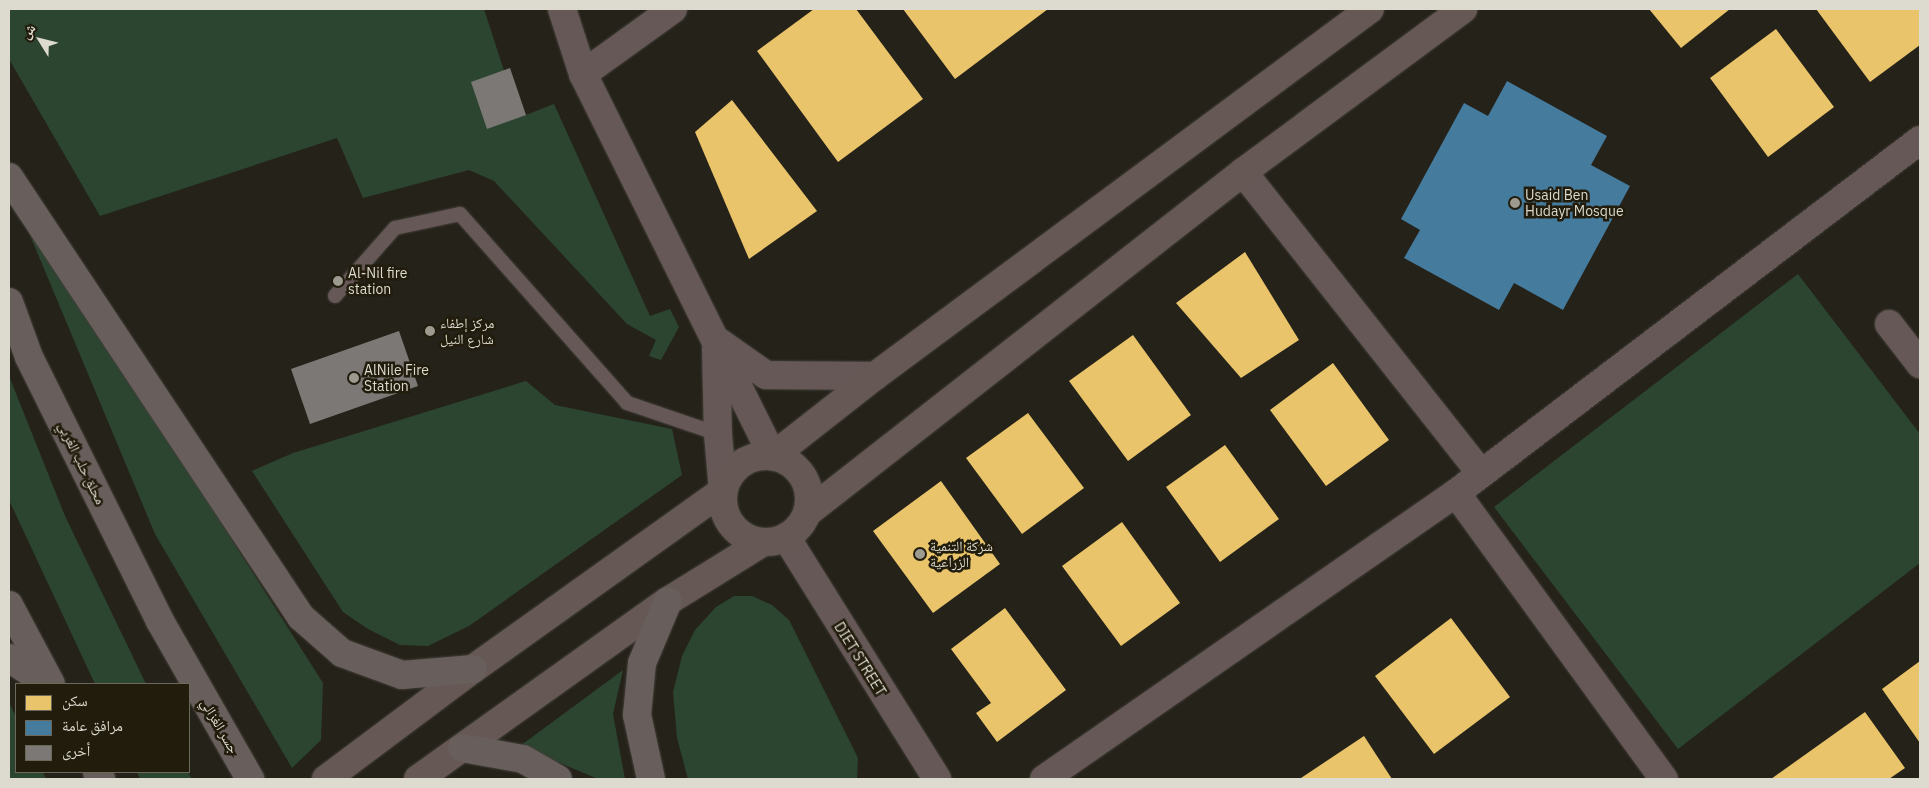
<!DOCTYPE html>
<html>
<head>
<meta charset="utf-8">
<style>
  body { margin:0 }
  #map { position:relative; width:1929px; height:788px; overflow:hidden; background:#25221a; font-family:"IBM Plex Sans","Noto Naskh Arabic",sans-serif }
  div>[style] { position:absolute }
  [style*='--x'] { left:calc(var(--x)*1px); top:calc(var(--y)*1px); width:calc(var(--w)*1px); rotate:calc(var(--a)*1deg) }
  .green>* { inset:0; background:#2c4531 }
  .homes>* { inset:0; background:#e9c46a }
  .public>* { inset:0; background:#457b9d }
  .building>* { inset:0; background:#7c7876 }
  .roads { filter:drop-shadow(0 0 1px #423f38) drop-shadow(0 0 1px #423f38) }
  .lane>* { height:14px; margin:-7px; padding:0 7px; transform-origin:7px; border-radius:7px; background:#655856 }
  .street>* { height:28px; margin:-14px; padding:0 14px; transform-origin:14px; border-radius:14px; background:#655856 }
  .primary>* { height:28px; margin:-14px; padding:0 14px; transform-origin:14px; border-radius:14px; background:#665854 }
  .primary>.ring { margin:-14px; padding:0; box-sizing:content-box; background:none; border:28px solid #665854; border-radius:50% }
  .highway>* { height:28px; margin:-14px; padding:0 14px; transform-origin:14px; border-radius:14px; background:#685e5b }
  .dots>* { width:14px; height:14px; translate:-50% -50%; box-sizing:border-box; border:2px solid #211c0c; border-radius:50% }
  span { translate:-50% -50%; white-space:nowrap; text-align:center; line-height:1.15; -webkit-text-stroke:5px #211c0c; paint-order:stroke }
  .poi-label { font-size:14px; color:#dddacf }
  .left { translate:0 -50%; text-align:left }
  .street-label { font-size:14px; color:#dddacf }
  .frame { position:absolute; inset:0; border:10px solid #dddacf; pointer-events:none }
  .legend { position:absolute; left:15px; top:683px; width:175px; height:90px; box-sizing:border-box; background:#211c0c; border:1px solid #6c685a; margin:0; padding:6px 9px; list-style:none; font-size:15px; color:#dddacf }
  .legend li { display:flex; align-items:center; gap:10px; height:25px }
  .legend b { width:25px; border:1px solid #6c685a }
  .north { position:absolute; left:15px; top:15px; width:50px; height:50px; -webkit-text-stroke:4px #211c0c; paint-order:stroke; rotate:306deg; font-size:14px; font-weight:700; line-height:20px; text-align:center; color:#dddacf }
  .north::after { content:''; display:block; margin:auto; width:18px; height:22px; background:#dddacf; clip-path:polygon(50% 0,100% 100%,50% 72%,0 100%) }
</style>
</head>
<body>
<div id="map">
  <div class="green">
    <i style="clip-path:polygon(9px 9px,484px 9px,506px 77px,526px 115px,554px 104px,650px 316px,670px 309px,679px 327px,661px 360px,649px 356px,656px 340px,627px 324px,494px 181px,469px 170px,363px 198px,337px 138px,100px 216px,9px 59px)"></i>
    <i style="clip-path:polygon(14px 197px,323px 683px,321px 740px,292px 768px,155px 534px)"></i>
    <i style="clip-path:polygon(1798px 274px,1920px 434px,1920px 563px,1678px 749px,1494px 507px)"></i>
    <i style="clip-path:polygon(9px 376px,65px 516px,146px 684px,95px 684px,9px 500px)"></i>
    <i style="clip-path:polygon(526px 381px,555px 405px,672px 429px,682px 475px,469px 626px,428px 646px,400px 645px,368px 629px,343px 612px,252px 471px,293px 453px)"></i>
    <i style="clip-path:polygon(734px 596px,752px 596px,772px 605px,789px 620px,858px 758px,857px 779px,688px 779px,677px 738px,673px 692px,682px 656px,695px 630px,716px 607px)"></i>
    <i style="clip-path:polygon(623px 670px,613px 714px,625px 779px,598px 779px,520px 746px)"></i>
    <i style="clip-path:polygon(9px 702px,16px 717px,16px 772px,43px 772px,46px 779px,9px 779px)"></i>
    <i style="clip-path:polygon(137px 772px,188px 772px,192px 779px,140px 779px)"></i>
  </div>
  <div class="homes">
    <i style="clip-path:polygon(814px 9px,856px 9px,923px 99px,838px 162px,757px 51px)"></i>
    <i style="clip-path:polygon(903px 9px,1048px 9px,955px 79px)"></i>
    <i style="clip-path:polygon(1649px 9px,1730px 9px,1681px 48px)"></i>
    <i style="clip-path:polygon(1816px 9px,1920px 9px,1920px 45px,1870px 82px)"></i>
    <i style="clip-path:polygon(1776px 29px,1834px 107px,1768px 157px,1710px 78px)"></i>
    <i style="clip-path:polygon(732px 100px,817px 211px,749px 259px,695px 132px)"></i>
    <i style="clip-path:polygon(1245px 252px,1299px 340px,1241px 378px,1176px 303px)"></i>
    <i style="clip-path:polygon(1133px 335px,1191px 415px,1128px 461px,1069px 381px)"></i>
    <i style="clip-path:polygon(1333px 363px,1389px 440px,1326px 486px,1270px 410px)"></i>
    <i style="clip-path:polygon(1028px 413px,1084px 488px,1022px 534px,966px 458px)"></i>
    <i style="clip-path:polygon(1225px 445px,1279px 519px,1220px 562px,1166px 487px)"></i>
    <i style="clip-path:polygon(941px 481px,1000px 564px,933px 613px,873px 531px)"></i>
    <i style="clip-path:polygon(1122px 522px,1180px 603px,1121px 646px,1062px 566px)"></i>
    <i style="clip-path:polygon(1005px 608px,1066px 690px,997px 742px,976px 713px,991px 703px,951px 649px)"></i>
    <i style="clip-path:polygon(1451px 618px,1510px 697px,1434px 754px,1375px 676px)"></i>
    <i style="clip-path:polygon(1920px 661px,1920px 743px,1882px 689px)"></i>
    <i style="clip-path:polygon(1865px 712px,1905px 768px,1889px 779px,1771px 779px)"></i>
    <i style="clip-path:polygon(1364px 736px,1392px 779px,1302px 779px,1301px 778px)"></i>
  </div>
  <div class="public">
    <i style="clip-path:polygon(1507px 81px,1607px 136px,1591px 165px,1630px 186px,1563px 310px,1514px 283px,1499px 310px,1404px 258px,1420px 230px,1401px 219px,1464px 103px,1488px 116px)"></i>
  </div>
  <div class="building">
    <i style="clip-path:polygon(510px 68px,526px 115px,487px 129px,471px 82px)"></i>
    <i style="clip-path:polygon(399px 331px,418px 386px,310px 424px,291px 369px)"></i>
  </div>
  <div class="roads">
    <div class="lane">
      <i style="--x:335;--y:296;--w:91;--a:-48.6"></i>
      <i style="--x:395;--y:228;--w:66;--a:-12.2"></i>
      <i style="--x:460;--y:214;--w:252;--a:48.5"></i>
      <i style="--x:627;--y:403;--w:96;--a:18.8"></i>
    </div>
    <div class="street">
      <i style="--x:562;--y:9;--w:68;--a:72.1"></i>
      <i style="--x:583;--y:74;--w:427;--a:63.6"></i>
      <i style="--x:583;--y:74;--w:111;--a:-35.8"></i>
      <i style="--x:1243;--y:172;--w:384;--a:51.7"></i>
      <i style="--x:1889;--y:324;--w:51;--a:52.2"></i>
      <i style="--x:719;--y:342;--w:57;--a:35.1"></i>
      <i style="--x:766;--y:375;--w:109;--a:0.5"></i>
      <i style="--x:716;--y:349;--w:85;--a:88.7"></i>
      <i style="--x:718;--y:434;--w:57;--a:85"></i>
      <i style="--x:1456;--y:493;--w:354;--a:54"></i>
      <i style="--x:786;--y:537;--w:285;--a:58"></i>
      <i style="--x:1044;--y:779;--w:502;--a:-34.77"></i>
      <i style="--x:1456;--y:493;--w:583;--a:-37.26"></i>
    </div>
    <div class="primary">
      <i class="ring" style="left:723px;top:456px;width:58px;height:58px"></i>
      <i style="--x:773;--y:456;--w:130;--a:-38.1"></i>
      <i style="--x:875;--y:376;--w:616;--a:-36.55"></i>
      <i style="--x:807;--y:513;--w:554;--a:-38.03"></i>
      <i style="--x:1243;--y:172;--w:274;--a:-36.5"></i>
      <i style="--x:326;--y:779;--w:184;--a:-36.8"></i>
      <i style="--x:473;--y:669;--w:307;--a:-35.5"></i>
      <i style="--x:418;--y:779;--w:307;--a:-35.5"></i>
      <i style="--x:668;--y:601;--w:110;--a:-31.7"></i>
    </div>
    <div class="highway">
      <i style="--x:9;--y:177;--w:528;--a:56.43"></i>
      <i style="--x:301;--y:617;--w:55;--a:41.3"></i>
      <i style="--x:342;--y:653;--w:64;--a:20.1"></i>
      <i style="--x:402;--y:675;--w:71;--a:-4.8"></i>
      <i style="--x:9;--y:302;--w:59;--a:70"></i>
      <i style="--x:29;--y:357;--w:295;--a:63.6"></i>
      <i style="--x:160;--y:621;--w:182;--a:60.3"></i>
      <i style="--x:9;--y:605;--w:89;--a:62"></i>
      <i style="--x:9;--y:658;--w:47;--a:33.7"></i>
      <i style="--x:462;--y:748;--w:62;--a:10.2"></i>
      <i style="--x:523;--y:759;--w:40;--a:29.7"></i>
      <i style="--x:97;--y:772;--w:8;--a:60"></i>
      <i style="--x:651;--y:779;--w:66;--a:-102.3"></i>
      <i style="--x:637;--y:715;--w:52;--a:-84.5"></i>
      <i style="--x:642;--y:663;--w:67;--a:-67.2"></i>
    </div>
  </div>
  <div class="dots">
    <i style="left:1515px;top:203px;background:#9d9a90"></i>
    <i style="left:338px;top:281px;background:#9d9a90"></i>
    <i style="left:430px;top:331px;background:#9d9a90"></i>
    <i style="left:354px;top:378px;background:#9d9a90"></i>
    <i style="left:920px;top:554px;background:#9d9a90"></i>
  </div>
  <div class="poi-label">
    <span class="left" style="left:1525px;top:203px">Usaid Ben<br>Hudayr Mosque</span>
    <span class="left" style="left:348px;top:281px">Al-Nil fire<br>station</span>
    <span class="left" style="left:440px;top:331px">مركز إطفاء<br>شارع النيل</span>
    <span class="left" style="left:364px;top:378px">AlNile Fire<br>Station</span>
    <span class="left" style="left:930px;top:554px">شركة التنمية<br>الزراعية</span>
  </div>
  <div class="street-label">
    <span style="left:82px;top:463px;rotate:64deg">محلق حلب الغربي</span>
    <span style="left:860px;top:659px;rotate:58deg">DIET STREET</span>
    <span style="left:220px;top:726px;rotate:60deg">جسر الغزالي</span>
  </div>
  <div class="frame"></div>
  <ul class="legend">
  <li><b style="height:14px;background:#e9c46a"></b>سكن</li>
  <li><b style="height:14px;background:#457b9d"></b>مرافق عامة</li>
  <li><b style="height:14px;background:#7c7876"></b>أخرى</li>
  </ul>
  <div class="north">ش</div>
</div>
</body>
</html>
